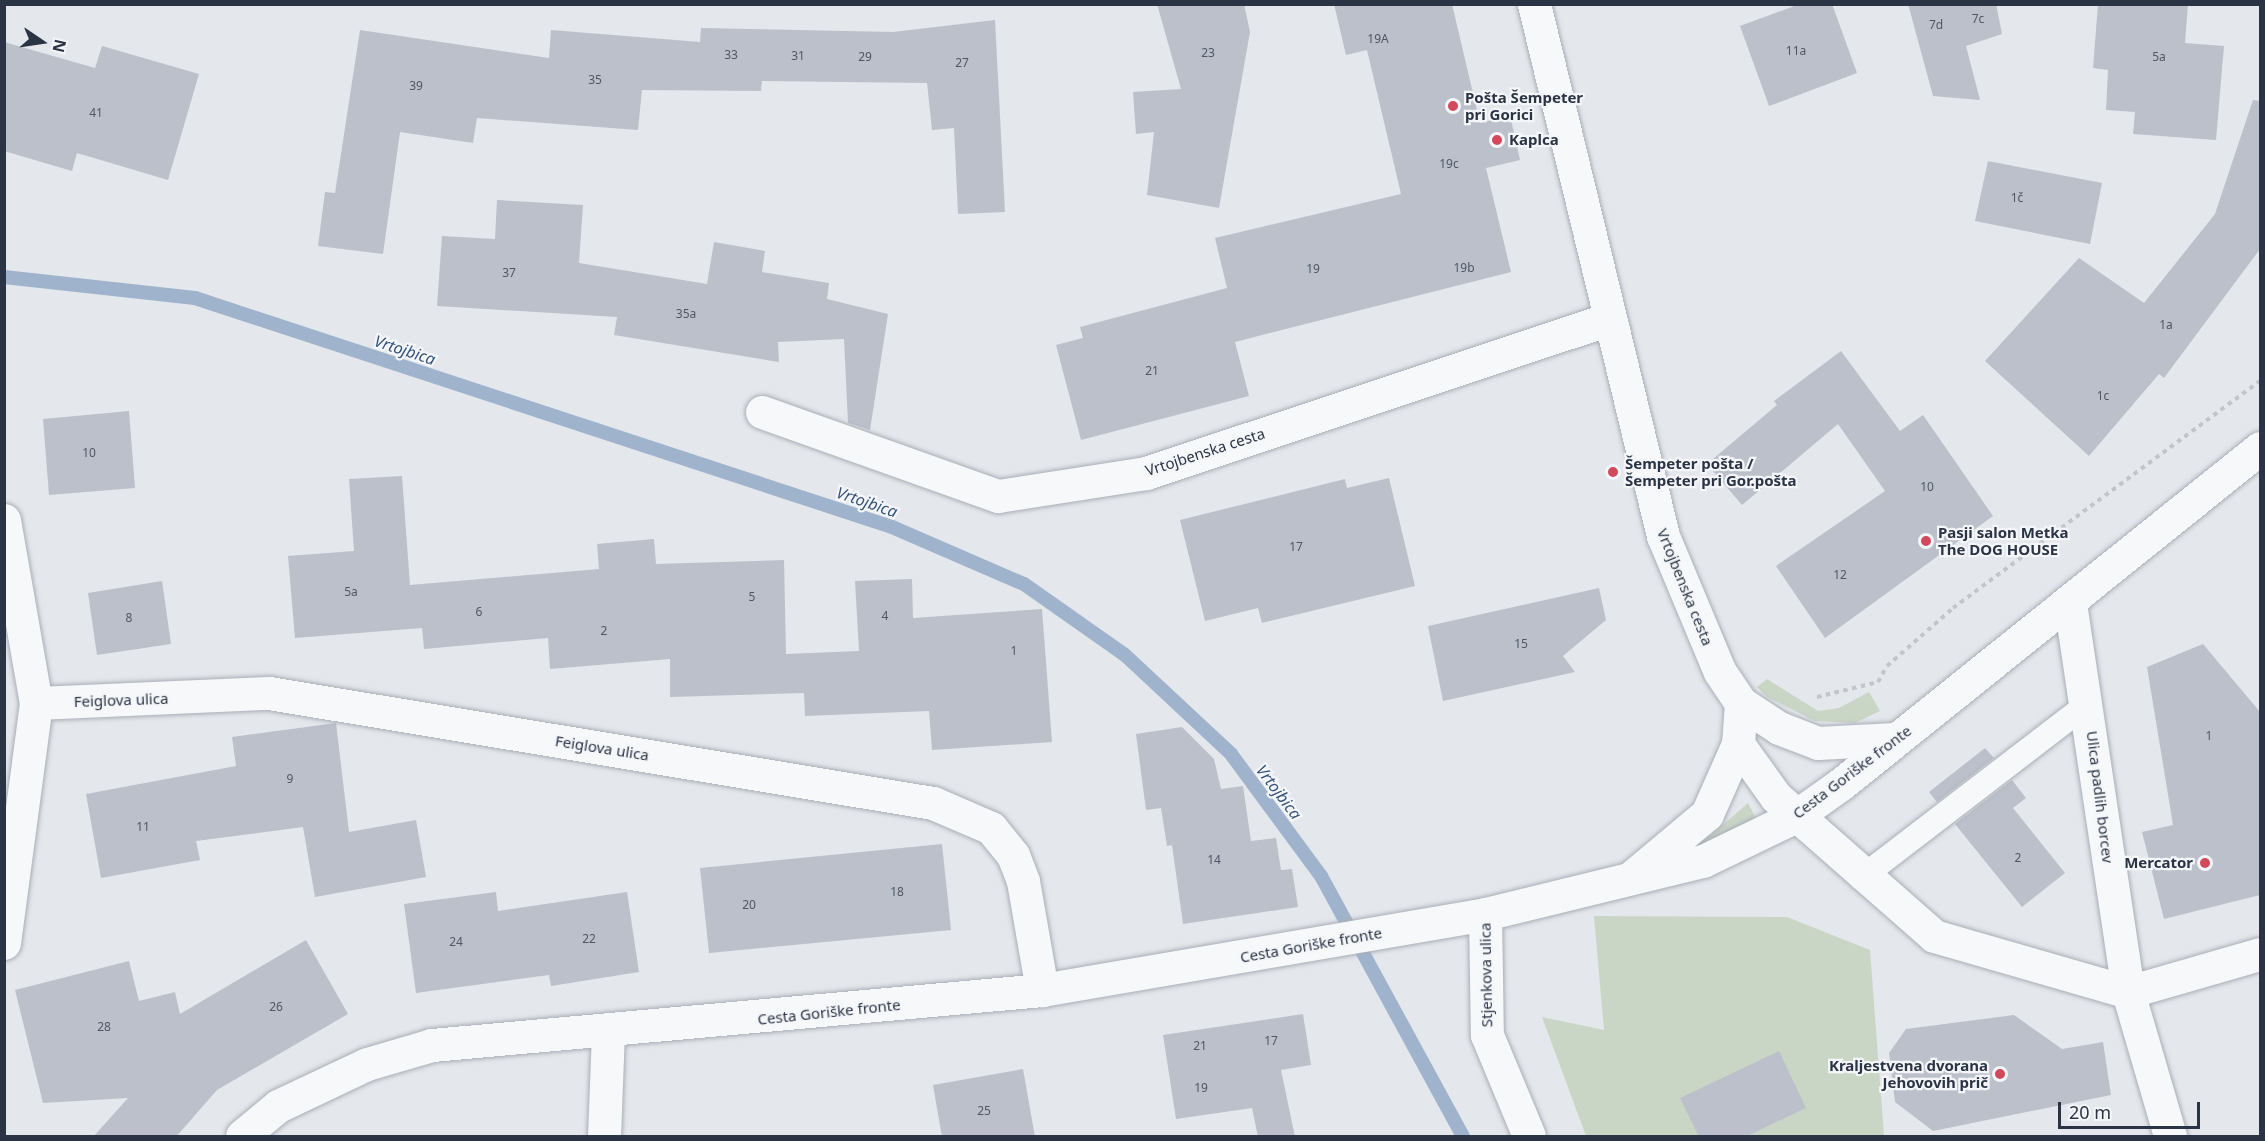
<!DOCTYPE html>
<html>
<head>
<meta charset="utf-8">
<style>
  body { margin:0 }
  #map { position:relative; width:2265px; height:1141px; overflow:hidden; background:#e4e7ec; font-family:"Noto Sans",sans-serif }
  div>[style] { position:absolute }
  [style*='--x'] { left:calc(var(--x)*1px); top:calc(var(--y)*1px); width:calc(var(--w)*1px); rotate:calc(var(--a)*1deg) }
  .green>* { inset:0; background:#c9d6c5 }
  .stream>* { height:14px; margin:-7px; padding:0 7px; transform-origin:7px; border-radius:7px; background:#9fb4cc }
  .building>* { inset:0; background:#bbc0ca }
  .path>* { height:4px; margin-top:-2px; transform-origin:0; background:repeating-linear-gradient(90deg,#c2c5cb 0 4.5px,transparent 0 9px) }
  .roads { filter:drop-shadow(0 0 2px #a9aeb7) drop-shadow(0 0 2px #a9aeb7) }
  .lane>* { height:24px; margin:-12px; padding:0 12px; transform-origin:12px; border-radius:12px; background:#f7f8fa }
  .street>* { height:33px; margin:-16.5px; padding:0 16.5px; transform-origin:16.5px; border-radius:16.5px; background:#f7f8fa }
  .dots>* { width:16px; height:16px; translate:-50% -50%; box-sizing:border-box; border:3px solid #f4f6f9; border-radius:50% }
  span { translate:-50% -50%; white-space:nowrap; text-align:center; line-height:1.15; -webkit-text-stroke:4.5px #f4f6f9; paint-order:stroke }
  .number-label { font-size:12px; color:#4f5766 }
  .number-label span { -webkit-text-stroke-width:0 }
  .poi-label { font-size:15px; color:#2b3445; font-weight:700 }
  .left { translate:0 -50%; text-align:left }
  .right { translate:-100% -50%; text-align:right }
  .street-label { font-size:15px; color:#2b3445 }
  .water-label { font-size:16px; color:#34527a; font-style:italic }
  .frame { position:absolute; inset:0; border:6px solid #2b3445; pointer-events:none }
  .north { position:absolute; left:12px; top:12px; width:60px; height:60px; -webkit-text-stroke:4px #f4f6f9; paint-order:stroke; rotate:103deg; font-size:16px; font-weight:700; line-height:24px; text-align:center; color:#2b3445 }
  .north::after { content:''; display:block; margin:auto; width:21px; height:27px; background:#2b3445; clip-path:polygon(50% 0,100% 100%,50% 72%,0 100%) }
  .scale { position:absolute; left:2058px; top:1102px; width:142px; height:27px; box-sizing:border-box; border:3px solid #2b3445; border-top:0; padding-left:8px; font-size:18px; line-height:21px; white-space:nowrap; color:#2b3445; -webkit-text-stroke:4px #f4f6f9; paint-order:stroke }
</style>
</head>
<body>
<div id="map">
  <div class="green">
    <i style="clip-path:polygon(1767px 679px,1818px 711px,1839px 708px,1869px 692px,1880px 711px,1855px 723px,1815px 721px,1767px 697px,1757px 687px)"></i>
    <i style="clip-path:polygon(1748px 803px,1756px 819px,1724px 840px,1657px 862px,1710px 836px)"></i>
    <i style="clip-path:polygon(1594px 916px,1787px 917px,1870px 950px,1884px 1136px,1586px 1136px,1542px 1017px,1604px 1030px)"></i>
  </div>
  <div class="stream">
    <i style="--x:4;--y:277;--w:192;--a:6.3"></i>
    <i style="--x:195;--y:298;--w:734;--a:18.19"></i>
    <i style="--x:892;--y:527;--w:144;--a:23.4"></i>
    <i style="--x:1024;--y:584;--w:123;--a:35.1"></i>
    <i style="--x:1125;--y:655;--w:145;--a:43"></i>
    <i style="--x:1231;--y:754;--w:152;--a:53.6"></i>
    <i style="--x:1321;--y:876;--w:296;--a:61.4"></i>
  </div>
  <div class="building">
    <i style="clip-path:polygon(1157px 4px,1244px 4px,1250px 32px,1219px 208px,1147px 195px,1154px 132px,1136px 134px,1133px 92px,1181px 89px)"></i>
    <i style="clip-path:polygon(1334px 4px,1452px 4px,1480px 123px,1510px 115px,1520px 160px,1486px 168px,1511px 272px,1235px 342px,1249px 396px,1081px 440px,1056px 345px,1083px 338px,1080px 327px,1227px 288px,1215px 238px,1401px 194px,1367px 50px,1346px 55px)"></i>
    <i style="clip-path:polygon(1800px 4px,1832px 4px,1857px 73px,1769px 106px,1740px 26px)"></i>
    <i style="clip-path:polygon(1908px 4px,1996px 4px,2002px 34px,1966px 46px,1980px 100px,1933px 96px)"></i>
    <i style="clip-path:polygon(2098px 4px,2188px 4px,2185px 43px,2224px 46px,2216px 140px,2133px 134px,2135px 112px,2106px 110px,2108px 70px,2093px 68px)"></i>
    <i style="clip-path:polygon(995px 20px,1005px 212px,958px 214px,954px 128px,932px 130px,927px 83px,762px 81px,761px 91px,642px 90px,638px 130px,477px 118px,473px 143px,400px 132px,383px 254px,318px 246px,325px 192px,335px 193px,360px 30px,549px 58px,551px 30px,700px 42px,701px 28px,893px 32px)"></i>
    <i style="clip-path:polygon(4px 42px,95px 68px,102px 46px,199px 74px,168px 180px,77px 153px,72px 171px,4px 151px)"></i>
    <i style="clip-path:polygon(2253px 100px,2260px 101px,2260px 249px,2164px 378px,2159px 374px,2089px 456px,1985px 361px,2079px 258px,2144px 303px,2215px 214px)"></i>
    <i style="clip-path:polygon(1988px 161px,2102px 183px,2090px 244px,1975px 221px)"></i>
    <i style="clip-path:polygon(497px 200px,583px 205px,579px 263px,707px 284px,714px 242px,765px 251px,762px 272px,829px 283px,827px 299px,888px 314px,870px 430px,848px 423px,844px 339px,778px 342px,779px 362px,614px 335px,617px 317px,437px 306px,442px 236px,495px 239px)"></i>
    <i style="clip-path:polygon(1841px 351px,1900px 431px,1923px 415px,1993px 516px,1825px 638px,1776px 566px,1885px 491px,1838px 424px,1742px 505px,1707px 464px,1777px 405px,1774px 401px)"></i>
    <i style="clip-path:polygon(129px 411px,135px 488px,49px 495px,43px 419px)"></i>
    <i style="clip-path:polygon(402px 476px,410px 585px,599px 569px,597px 544px,654px 539px,656px 564px,784px 560px,786px 654px,859px 651px,855px 581px,912px 579px,913px 618px,1042px 609px,1052px 742px,932px 750px,929px 711px,805px 716px,804px 693px,670px 697px,670px 659px,550px 669px,548px 638px,424px 649px,422px 628px,295px 638px,288px 556px,354px 551px,349px 479px)"></i>
    <i style="clip-path:polygon(1389px 478px,1415px 586px,1262px 623px,1258px 608px,1205px 621px,1180px 520px,1345px 479px,1347px 488px)"></i>
    <i style="clip-path:polygon(162px 581px,171px 644px,97px 655px,88px 593px)"></i>
    <i style="clip-path:polygon(1599px 588px,1606px 620px,1563px 656px,1575px 672px,1443px 701px,1428px 626px)"></i>
    <i style="clip-path:polygon(2203px 644px,2260px 712px,2260px 895px,2164px 919px,2142px 832px,2173px 825px,2147px 667px)"></i>
    <i style="clip-path:polygon(336px 723px,349px 832px,416px 820px,426px 877px,315px 897px,303px 827px,196px 841px,200px 860px,101px 878px,86px 794px,236px 766px,232px 737px)"></i>
    <i style="clip-path:polygon(1182px 727px,1214px 759px,1221px 789px,1243px 786px,1251px 841px,1276px 838px,1281px 870px,1292px 869px,1298px 907px,1183px 924px,1172px 845px,1167px 846px,1161px 808px,1146px 810px,1136px 734px)"></i>
    <i style="clip-path:polygon(1985px 748px,1994px 758px,1937px 802px,1929px 792px)"></i>
    <i style="clip-path:polygon(2012px 780px,2026px 798px,2013px 808px,2065px 873px,2022px 907px,1955px 824px)"></i>
    <i style="clip-path:polygon(942px 844px,951px 930px,709px 953px,700px 868px)"></i>
    <i style="clip-path:polygon(496px 892px,498px 911px,627px 892px,639px 972px,551px 986px,549px 975px,416px 993px,404px 904px)"></i>
    <i style="clip-path:polygon(306px 940px,348px 1014px,217px 1090px,176px 1137px,93px 1137px,128px 1098px,43px 1103px,15px 990px,129px 961px,139px 1001px,175px 992px,180px 1014px)"></i>
    <i style="clip-path:polygon(1303px 1014px,1311px 1065px,1281px 1070px,1295px 1137px,1258px 1137px,1252px 1108px,1176px 1119px,1163px 1035px)"></i>
    <i style="clip-path:polygon(2014px 1015px,2062px 1049px,2103px 1042px,2111px 1095px,1933px 1131px,1895px 1102px,1889px 1053px,1906px 1029px)"></i>
    <i style="clip-path:polygon(1779px 1051px,1806px 1108px,1745px 1137px,1699px 1137px,1680px 1098px)"></i>
    <i style="clip-path:polygon(1023px 1069px,1035px 1137px,942px 1137px,933px 1085px)"></i>
  </div>
  <div class="path">
    <i style="--x:1817;--y:697;--w:63;--a:-13.8"></i>
    <i style="--x:1878;--y:682;--w:18;--a:-61"></i>
    <i style="--x:1887;--y:666;--w:88;--a:-41.3"></i>
    <i style="--x:1953;--y:608;--w:382;--a:-36.5"></i>
  </div>
  <div class="roads">
    <div class="lane">
      <i style="--x:1861;--y:878;--w:286;--a:-37.5"></i>
    </div>
    <div class="street">
      <i style="--x:1534;--y:4;--w:547;--a:76.37"></i>
      <i style="--x:1663;--y:536;--w:147;--a:67.3"></i>
      <i style="--x:1720;--y:672;--w:37;--a:56"></i>
      <i style="--x:1741;--y:703;--w:41;--a:94.2"></i>
      <i style="--x:1738;--y:744;--w:77;--a:113.9"></i>
      <i style="--x:1707;--y:814;--w:95;--a:140.1"></i>
      <i style="--x:762;--y:412;--w:251;--a:19.6"></i>
      <i style="--x:998;--y:496;--w:150;--a:-8.8"></i>
      <i style="--x:1146;--y:473;--w:489;--a:-18.4"></i>
      <i style="--x:4;--y:520;--w:186;--a:80.1"></i>
      <i style="--x:36;--y:703;--w:242;--a:97.6"></i>
      <i style="--x:2070;--y:603;--w:393;--a:81.5"></i>
      <i style="--x:2128;--y:992;--w:150;--a:73.7"></i>
      <i style="--x:36;--y:703;--w:233;--a:-2.5"></i>
      <i style="--x:269;--y:693;--w:673;--a:9.41"></i>
      <i style="--x:933;--y:803;--w:63;--a:23.3"></i>
      <i style="--x:991;--y:828;--w:35;--a:51"></i>
      <i style="--x:1013;--y:855;--w:28;--a:69"></i>
      <i style="--x:1023;--y:881;--w:111;--a:80.1"></i>
      <i style="--x:1741;--y:703;--w:45;--a:33.3"></i>
      <i style="--x:1779;--y:728;--w:42;--a:21"></i>
      <i style="--x:1818;--y:743;--w:76;--a:-3"></i>
      <i style="--x:1738;--y:744;--w:65;--a:54.4"></i>
      <i style="--x:1776;--y:797;--w:210;--a:41.3"></i>
      <i style="--x:1934;--y:936;--w:202;--a:16.1"></i>
      <i style="--x:2128;--y:992;--w:137;--a:-16.1"></i>
      <i style="--x:1485;--y:914;--w:121;--a:89.1"></i>
      <i style="--x:1487;--y:1035;--w:109;--a:67.4"></i>
      <i style="--x:242;--y:1136;--w:47;--a:-39.8"></i>
      <i style="--x:278;--y:1106;--w:98;--a:-25.3"></i>
      <i style="--x:367;--y:1064;--w:68;--a:-16.3"></i>
      <i style="--x:432;--y:1045;--w:612;--a:-5.15"></i>
      <i style="--x:1042;--y:990;--w:449;--a:-9.7"></i>
      <i style="--x:1485;--y:914;--w:224;--a:-13.7"></i>
      <i style="--x:1703;--y:861;--w:103;--a:-25.8"></i>
      <i style="--x:1796;--y:816;--w:55;--a:-35.4"></i>
      <i style="--x:1841;--y:784;--w:537;--a:-38.73"></i>
      <i style="--x:604;--y:1136;--w:104;--a:-87.8"></i>
    </div>
  </div>
  <div class="dots">
    <i style="left:1453px;top:106px;background:#d1495b"></i>
    <i style="left:1497px;top:140px;background:#d1495b"></i>
    <i style="left:1613px;top:472px;background:#d1495b"></i>
    <i style="left:1926px;top:541px;background:#d1495b"></i>
    <i style="left:2205px;top:863px;background:#d1495b"></i>
    <i style="left:2000px;top:1074px;background:#d1495b"></i>
  </div>
  <div class="number-label">
    <span style="left:1978px;top:19px">7c</span>
    <span style="left:1936px;top:25px">7d</span>
    <span style="left:1378px;top:39px">19A</span>
    <span style="left:1796px;top:51px">11a</span>
    <span style="left:1208px;top:53px">23</span>
    <span style="left:731px;top:55px">33</span>
    <span style="left:798px;top:56px">31</span>
    <span style="left:865px;top:57px">29</span>
    <span style="left:2159px;top:57px">5a</span>
    <span style="left:962px;top:63px">27</span>
    <span style="left:595px;top:80px">35</span>
    <span style="left:416px;top:86px">39</span>
    <span style="left:96px;top:113px">41</span>
    <span style="left:1449px;top:164px">19c</span>
    <span style="left:2017px;top:198px">1č</span>
    <span style="left:1464px;top:268px">19b</span>
    <span style="left:1313px;top:269px">19</span>
    <span style="left:509px;top:273px">37</span>
    <span style="left:686px;top:314px">35a</span>
    <span style="left:2166px;top:325px">1a</span>
    <span style="left:1152px;top:371px">21</span>
    <span style="left:2103px;top:396px">1c</span>
    <span style="left:89px;top:453px">10</span>
    <span style="left:1927px;top:487px">10</span>
    <span style="left:1296px;top:547px">17</span>
    <span style="left:1840px;top:575px">12</span>
    <span style="left:351px;top:592px">5a</span>
    <span style="left:752px;top:597px">5</span>
    <span style="left:479px;top:612px">6</span>
    <span style="left:885px;top:616px">4</span>
    <span style="left:129px;top:618px">8</span>
    <span style="left:604px;top:631px">2</span>
    <span style="left:1521px;top:644px">15</span>
    <span style="left:1014px;top:651px">1</span>
    <span style="left:2209px;top:736px">1</span>
    <span style="left:290px;top:779px">9</span>
    <span style="left:143px;top:827px">11</span>
    <span style="left:2018px;top:858px">2</span>
    <span style="left:1214px;top:860px">14</span>
    <span style="left:897px;top:892px">18</span>
    <span style="left:749px;top:905px">20</span>
    <span style="left:589px;top:939px">22</span>
    <span style="left:456px;top:942px">24</span>
    <span style="left:276px;top:1007px">26</span>
    <span style="left:104px;top:1027px">28</span>
    <span style="left:1271px;top:1041px">17</span>
    <span style="left:1200px;top:1046px">21</span>
    <span style="left:1201px;top:1088px">19</span>
    <span style="left:984px;top:1111px">25</span>
  </div>
  <div class="poi-label">
    <span class="left" style="left:1465px;top:106px">Pošta Šempeter<br>pri Gorici</span>
    <span class="left" style="left:1509px;top:140px">Kaplca</span>
    <span class="left" style="left:1625px;top:472px">Šempeter pošta /<br>Šempeter pri Gor.pošta</span>
    <span class="left" style="left:1938px;top:541px">Pasji salon Metka<br>The DOG HOUSE</span>
    <span class="right" style="left:2193px;top:863px">Mercator</span>
    <span class="right" style="left:1988px;top:1074px">Kraljestvena dvorana<br>Jehovovih prič</span>
  </div>
  <div class="street-label">
    <span style="left:1205px;top:452px;rotate:-18deg">Vrtojbenska cesta</span>
    <span style="left:1685px;top:587px;rotate:68deg">Vrtojbenska cesta</span>
    <span style="left:121px;top:700px;rotate:-2deg">Feiglova ulica</span>
    <span style="left:602px;top:748px;rotate:9deg">Feiglova ulica</span>
    <span style="left:1852px;top:772px;rotate:-37deg">Cesta Goriške fronte</span>
    <span style="left:2100px;top:797px;rotate:83deg">Ulica padlih borcev</span>
    <span style="left:1311px;top:945px;rotate:-10deg">Cesta Goriške fronte</span>
    <span style="left:1486px;top:975px;rotate:-91deg">Stjenkova ulica</span>
    <span style="left:829px;top:1012px;rotate:-6deg">Cesta Goriške fronte</span>
  </div>
  <div class="water-label">
    <span style="left:405px;top:350px;rotate:18deg">Vrtojbica</span>
    <span style="left:867px;top:502px;rotate:19deg">Vrtojbica</span>
    <span style="left:1279px;top:792px;rotate:53deg">Vrtojbica</span>
  </div>
  <div class="frame"></div>
  <div class="north">N</div>
  <div class="scale">20 m</div>
</div>
</body>
</html>
